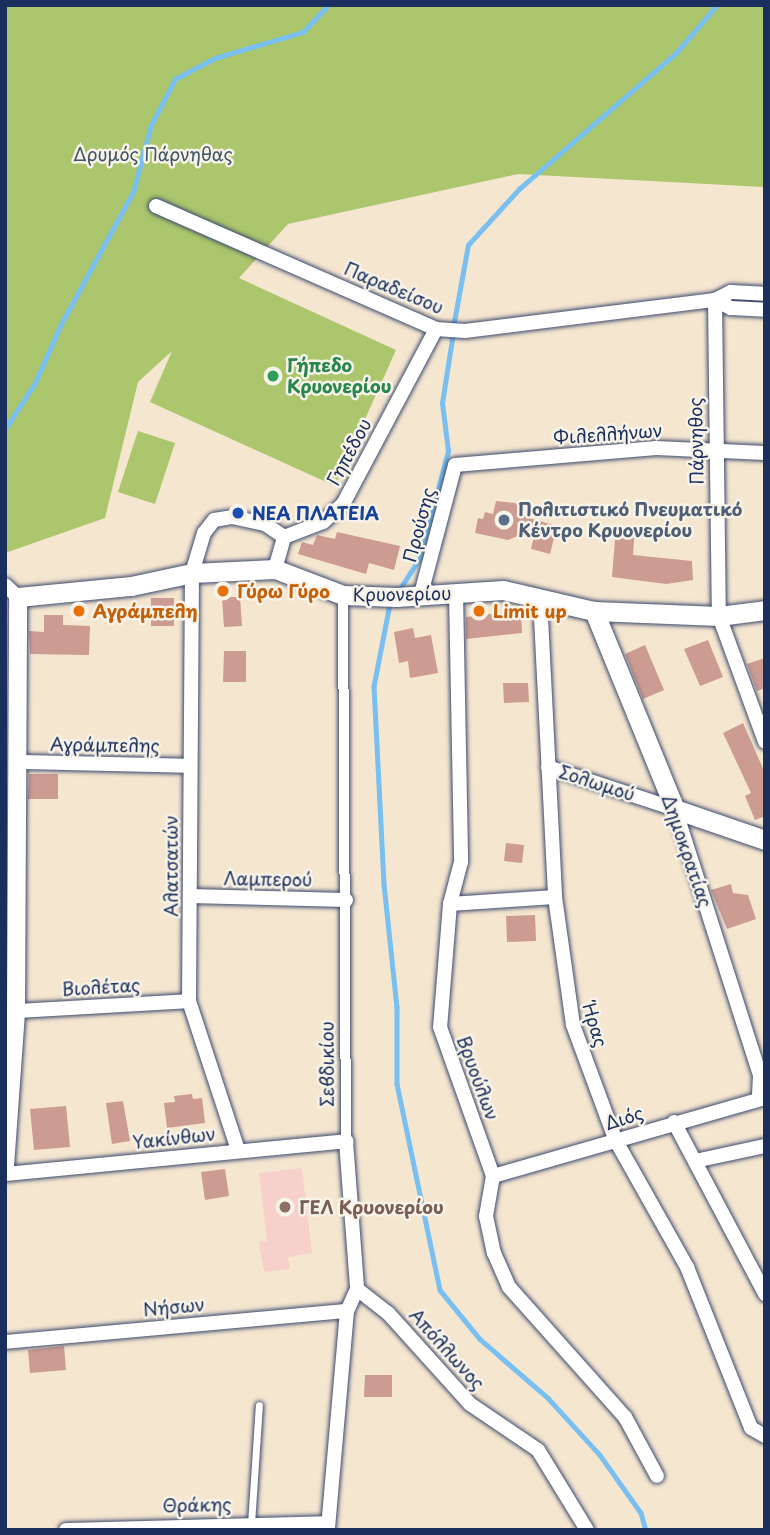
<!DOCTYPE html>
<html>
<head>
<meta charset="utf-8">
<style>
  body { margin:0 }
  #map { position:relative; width:770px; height:1535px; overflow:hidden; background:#f5e6d0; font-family:"Playpen Sans",sans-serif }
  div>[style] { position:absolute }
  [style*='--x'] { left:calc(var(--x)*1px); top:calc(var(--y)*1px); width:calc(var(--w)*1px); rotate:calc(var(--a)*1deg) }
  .built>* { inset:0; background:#f7d0cc }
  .green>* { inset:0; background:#abc66c }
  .stream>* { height:4.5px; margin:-2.25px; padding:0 2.25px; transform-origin:2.25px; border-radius:2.25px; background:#79c0f1 }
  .building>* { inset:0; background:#cc9b91 }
  .roads { filter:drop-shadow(0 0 2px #3c4a6f) drop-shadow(0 0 2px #3c4a6f) }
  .service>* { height:7px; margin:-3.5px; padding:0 3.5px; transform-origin:3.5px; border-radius:3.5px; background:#fff }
  .pedestrian>* { height:10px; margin:-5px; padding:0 5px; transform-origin:5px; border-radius:5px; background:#fff }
  .minor>* { height:14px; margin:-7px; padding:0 7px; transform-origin:7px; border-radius:7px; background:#fff }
  .tertiary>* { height:18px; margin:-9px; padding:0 9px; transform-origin:9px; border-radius:9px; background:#fff }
  .secondary>* { height:19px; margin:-9.5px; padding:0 9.5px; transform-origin:9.5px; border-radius:9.5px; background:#fff }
  .dots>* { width:19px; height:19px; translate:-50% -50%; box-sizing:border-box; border:4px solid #f7f3e8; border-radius:50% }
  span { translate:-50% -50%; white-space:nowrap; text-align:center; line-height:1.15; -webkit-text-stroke:5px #f7f3e8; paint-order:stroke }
  .park-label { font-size:18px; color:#3f5562 }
  .street-label { font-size:18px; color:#1b2f5e }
  .leisure-label { font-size:18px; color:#27864d; font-weight:700 }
  .left { translate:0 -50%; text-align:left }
  .service-label { font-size:18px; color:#4e5e75; font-weight:700 }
  .transit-label { font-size:18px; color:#164399; font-weight:700 }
  .food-label { font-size:18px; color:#c56008; font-weight:700 }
  .education-label { font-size:18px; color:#785e54; font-weight:700 }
  .frame { position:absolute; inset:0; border:7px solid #1b2f5e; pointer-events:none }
</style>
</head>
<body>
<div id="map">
  <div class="built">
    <i style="clip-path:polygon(302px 1168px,312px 1253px,288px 1257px,290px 1269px,264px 1272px,259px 1242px,267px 1241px,259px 1173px)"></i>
  </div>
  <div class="green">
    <i style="clip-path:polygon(5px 5px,765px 5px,765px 187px,518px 174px,288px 224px,239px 278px,396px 350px,335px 486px,150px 402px,172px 351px,138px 382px,105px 518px,5px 553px)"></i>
    <i style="clip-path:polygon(138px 431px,175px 443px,155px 504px,118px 492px)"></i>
  </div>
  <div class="stream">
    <i style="--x:454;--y:322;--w:78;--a:-79.7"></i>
    <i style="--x:468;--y:245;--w:76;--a:-47.7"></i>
    <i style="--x:519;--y:189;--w:208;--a:-40.9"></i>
    <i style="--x:676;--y:53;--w:63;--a:-49.5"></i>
    <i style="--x:5;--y:429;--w:55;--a:-56.9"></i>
    <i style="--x:35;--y:383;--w:64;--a:-66.2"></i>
    <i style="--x:61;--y:324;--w:150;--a:-61.4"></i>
    <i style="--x:133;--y:192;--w:69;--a:-75"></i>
    <i style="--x:151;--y:125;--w:52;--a:-62.4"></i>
    <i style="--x:175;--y:79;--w:45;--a:-27.7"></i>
    <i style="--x:215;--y:58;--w:92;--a:-16.5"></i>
    <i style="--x:303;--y:32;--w:37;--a:-47"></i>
    <i style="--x:399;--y:590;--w:38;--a:-57"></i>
    <i style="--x:420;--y:558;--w:111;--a:-75.3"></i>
    <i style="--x:448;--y:451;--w:48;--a:-97.1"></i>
    <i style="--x:442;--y:403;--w:65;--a:-81.1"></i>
    <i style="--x:390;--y:604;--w:84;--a:101"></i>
    <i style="--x:374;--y:686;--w:198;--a:87.1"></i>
    <i style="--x:384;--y:884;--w:124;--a:84"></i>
    <i style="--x:397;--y:1007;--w:77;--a:90"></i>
    <i style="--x:397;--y:1084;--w:210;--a:78.2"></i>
    <i style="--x:440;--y:1290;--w:63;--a:50.8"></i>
    <i style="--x:480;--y:1339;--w:90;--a:40.9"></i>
    <i style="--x:548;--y:1398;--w:77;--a:47.6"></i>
    <i style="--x:600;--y:1455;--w:71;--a:54.7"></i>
    <i style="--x:641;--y:1513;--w:18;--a:74"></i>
  </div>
  <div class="building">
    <i style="clip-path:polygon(496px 501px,515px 503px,525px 508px,529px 518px,557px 526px,550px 554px,531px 549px,536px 528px,508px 540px,475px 533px,478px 518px,483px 519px,485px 512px,493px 514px)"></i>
    <i style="clip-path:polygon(616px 527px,635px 528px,633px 555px,692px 561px,693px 580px,666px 584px,612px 577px)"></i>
    <i style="clip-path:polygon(337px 532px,400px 546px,394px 570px,369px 563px,366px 574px,298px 554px,302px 542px,313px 545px,317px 535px,335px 539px)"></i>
    <i style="clip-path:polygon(222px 597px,240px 597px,242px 626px,224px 627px)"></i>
    <i style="clip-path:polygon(151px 598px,174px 598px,174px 626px,151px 626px)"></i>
    <i style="clip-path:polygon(521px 610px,522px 633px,466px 639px,466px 617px)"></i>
    <i style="clip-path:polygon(44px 615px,63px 615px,63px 625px,90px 626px,89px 655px,30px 654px,29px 631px,44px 632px)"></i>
    <i style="clip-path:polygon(413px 628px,415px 638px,431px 635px,438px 673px,410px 678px,408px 661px,399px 663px,394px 632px)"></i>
    <i style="clip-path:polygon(708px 640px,723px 677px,700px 686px,684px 649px)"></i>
    <i style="clip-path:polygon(645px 645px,664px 690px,643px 699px,625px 654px)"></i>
    <i style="clip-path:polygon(224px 651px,246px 651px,246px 682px,223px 682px)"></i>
    <i style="clip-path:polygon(765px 658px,765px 688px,757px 691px,747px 664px)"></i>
    <i style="clip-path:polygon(503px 683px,528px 683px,529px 702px,504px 703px)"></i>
    <i style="clip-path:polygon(743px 723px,765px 773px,765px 816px,755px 820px,745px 796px,751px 793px,723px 733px)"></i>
    <i style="clip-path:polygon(29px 774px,58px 774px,58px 799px,28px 799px)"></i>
    <i style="clip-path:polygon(506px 843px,524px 845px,522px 863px,504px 861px)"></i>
    <i style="clip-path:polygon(731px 884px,733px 893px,748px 895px,756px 919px,727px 929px,711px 890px)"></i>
    <i style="clip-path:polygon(535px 915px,536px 941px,507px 942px,506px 916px)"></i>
    <i style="clip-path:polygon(192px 1094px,193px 1099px,202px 1098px,205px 1123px,167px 1128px,164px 1103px,175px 1102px,174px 1096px)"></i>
    <i style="clip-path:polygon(123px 1101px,130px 1141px,112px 1144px,106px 1103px)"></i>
    <i style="clip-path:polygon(66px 1106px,70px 1147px,34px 1150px,30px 1109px)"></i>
    <i style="clip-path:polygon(225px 1169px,229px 1196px,205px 1200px,201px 1172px)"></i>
    <i style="clip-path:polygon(64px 1346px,66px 1370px,30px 1373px,28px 1350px)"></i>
    <i style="clip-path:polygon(365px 1375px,392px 1375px,392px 1397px,364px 1397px)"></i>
  </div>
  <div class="roads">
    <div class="service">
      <i style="--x:251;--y:1524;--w:119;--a:-86.2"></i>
    </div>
    <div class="pedestrian">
      <i style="--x:343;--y:595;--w:546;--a:89.69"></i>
    </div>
    <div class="minor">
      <i style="--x:156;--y:206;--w:306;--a:23.7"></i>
      <i style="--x:436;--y:329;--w:29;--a:4"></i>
      <i style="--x:465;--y:331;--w:252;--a:-7.1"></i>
      <i style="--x:715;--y:300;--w:18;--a:-27"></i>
      <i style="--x:731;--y:292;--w:34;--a:3"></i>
      <i style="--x:715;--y:300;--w:316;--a:89.3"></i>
      <i style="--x:719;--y:616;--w:134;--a:69.9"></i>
      <i style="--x:715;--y:300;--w:18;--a:27"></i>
      <i style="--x:731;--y:308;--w:34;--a:3"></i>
      <i style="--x:284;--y:537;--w:42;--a:-21"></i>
      <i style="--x:323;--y:522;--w:27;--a:-42"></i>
      <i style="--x:343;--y:504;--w:198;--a:-62"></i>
      <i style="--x:275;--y:569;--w:33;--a:-74"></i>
      <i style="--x:5;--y:585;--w:18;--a:43"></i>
      <i style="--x:456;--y:593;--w:269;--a:88.9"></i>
      <i style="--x:461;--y:862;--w:43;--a:104.7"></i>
      <i style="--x:450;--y:904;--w:123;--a:94.6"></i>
      <i style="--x:440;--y:1027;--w:158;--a:70.4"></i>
      <i style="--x:493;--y:1176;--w:41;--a:99.9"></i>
      <i style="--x:486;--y:1216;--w:38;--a:78"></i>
      <i style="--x:494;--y:1253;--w:37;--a:66"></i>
      <i style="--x:509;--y:1287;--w:174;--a:48.3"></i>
      <i style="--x:625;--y:1417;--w:67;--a:61.5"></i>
      <i style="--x:421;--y:594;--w:133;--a:-75.2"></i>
      <i style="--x:455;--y:465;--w:202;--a:-4.8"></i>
      <i style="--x:656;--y:448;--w:109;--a:2.6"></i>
      <i style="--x:540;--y:598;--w:299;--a:87.1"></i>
      <i style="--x:555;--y:897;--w:129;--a:82"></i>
      <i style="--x:573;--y:1025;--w:124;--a:69.7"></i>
      <i style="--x:616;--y:1141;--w:145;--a:60.6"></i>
      <i style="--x:687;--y:1267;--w:173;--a:68.3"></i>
      <i style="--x:751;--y:1428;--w:16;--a:30"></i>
      <i style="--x:19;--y:762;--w:171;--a:1.3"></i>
      <i style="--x:548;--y:767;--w:134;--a:18.3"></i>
      <i style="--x:675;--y:809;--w:280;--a:72.3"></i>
      <i style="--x:760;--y:1076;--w:21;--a:93"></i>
      <i style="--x:190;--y:896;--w:156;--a:1.5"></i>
      <i style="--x:450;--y:904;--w:105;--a:-3.8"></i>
      <i style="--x:16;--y:1011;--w:173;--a:-3.3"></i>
      <i style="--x:674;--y:1122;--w:195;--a:62.1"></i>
      <i style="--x:238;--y:1150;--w:157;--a:-108.2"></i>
      <i style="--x:189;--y:1001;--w:428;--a:-89.6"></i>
      <i style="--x:192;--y:573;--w:42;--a:-73.3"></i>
      <i style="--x:204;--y:533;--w:16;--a:-52"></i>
      <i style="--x:214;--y:520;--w:18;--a:-9"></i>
      <i style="--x:232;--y:517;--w:34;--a:12"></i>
      <i style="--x:265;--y:524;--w:23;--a:34"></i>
      <i style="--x:695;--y:1161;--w:72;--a:-12.1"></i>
      <i style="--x:5;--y:1174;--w:343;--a:-5.5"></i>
      <i style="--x:346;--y:1141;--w:148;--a:85.7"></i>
      <i style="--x:357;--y:1289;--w:24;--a:114"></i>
      <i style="--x:347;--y:1311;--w:220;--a:95"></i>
      <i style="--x:493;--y:1176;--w:283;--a:-16"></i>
      <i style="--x:357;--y:1289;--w:39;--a:38"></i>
      <i style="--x:388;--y:1313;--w:122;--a:48"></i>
      <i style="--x:470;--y:1404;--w:82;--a:34.1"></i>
      <i style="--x:538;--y:1450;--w:94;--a:58.5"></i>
      <i style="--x:5;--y:1342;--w:343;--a:-5.2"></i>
      <i style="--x:66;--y:1530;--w:262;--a:-1.5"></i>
    </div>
    <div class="tertiary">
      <i style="--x:5;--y:1166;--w:155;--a:-85.9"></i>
      <i style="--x:16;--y:1011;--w:414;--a:-89.7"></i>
    </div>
    <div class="secondary">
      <i style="--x:18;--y:597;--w:114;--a:-5.6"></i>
      <i style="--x:131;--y:586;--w:62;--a:-12"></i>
      <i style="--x:192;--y:573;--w:83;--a:-2.8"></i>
      <i style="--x:275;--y:569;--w:73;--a:20.9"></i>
      <i style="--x:343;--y:595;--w:53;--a:2.2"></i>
      <i style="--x:396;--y:597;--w:107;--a:-3.7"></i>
      <i style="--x:503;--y:590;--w:93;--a:13"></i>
      <i style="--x:594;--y:611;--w:125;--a:2.3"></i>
      <i style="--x:719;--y:616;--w:46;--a:-7.4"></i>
      <i style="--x:594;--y:611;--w:214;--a:67.8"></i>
      <i style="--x:675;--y:809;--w:95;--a:19"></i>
    </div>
  </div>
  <div class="dots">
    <i style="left:273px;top:376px;background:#2e9e5b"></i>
    <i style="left:238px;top:513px;background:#1a4fb4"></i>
    <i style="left:504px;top:520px;background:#5c6f8a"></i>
    <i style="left:223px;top:591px;background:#e8710a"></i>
    <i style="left:79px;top:611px;background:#e8710a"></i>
    <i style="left:479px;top:611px;background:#e8710a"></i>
    <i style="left:285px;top:1207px;background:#8d6e63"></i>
  </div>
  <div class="park-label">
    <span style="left:153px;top:154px">Δρυμός Πάρνηθας</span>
  </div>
  <div class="street-label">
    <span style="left:394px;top:288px;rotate:23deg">Παραδείσου</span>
    <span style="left:608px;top:434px;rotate:-4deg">Φιλελλήνων</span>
    <span style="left:696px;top:441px;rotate:-91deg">Πάρνηθος</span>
    <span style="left:349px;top:452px;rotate:-62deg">Γηπέδου</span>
    <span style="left:419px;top:525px;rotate:-75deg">Προύσης</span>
    <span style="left:402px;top:594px;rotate:-1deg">Κρυονερίου</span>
    <span style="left:105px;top:745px;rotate:1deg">Αγράμπελης</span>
    <span style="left:597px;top:783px;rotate:18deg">Σολωμού</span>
    <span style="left:687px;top:851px;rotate:71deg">Δημοκρατίας</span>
    <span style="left:171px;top:866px;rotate:-90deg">Αλατσατών</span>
    <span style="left:268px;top:879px;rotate:1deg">Λαμπερού</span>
    <span style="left:101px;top:987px;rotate:-3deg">Βιολέτας</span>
    <span style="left:595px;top:1025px;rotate:73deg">Ήρας</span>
    <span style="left:327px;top:1064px;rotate:-90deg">Σεβδικίου</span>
    <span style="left:478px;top:1078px;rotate:70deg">Βρυούλων</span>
    <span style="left:624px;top:1118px;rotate:-18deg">Διός</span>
    <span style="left:174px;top:1138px;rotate:-6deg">Υακίνθων</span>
    <span style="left:174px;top:1307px;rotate:-5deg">Νήσων</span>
    <span style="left:447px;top:1349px;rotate:48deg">Απόλλωνος</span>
    <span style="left:197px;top:1505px;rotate:-1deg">Θράκης</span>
  </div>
  <div class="leisure-label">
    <span class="left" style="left:287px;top:376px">Γήπεδο<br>Κρυονερίου</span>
  </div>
  <div class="service-label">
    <span class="left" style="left:518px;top:520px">Πολιτιστικό Πνευματικό<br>Κέντρο Κρυονερίου</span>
  </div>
  <div class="transit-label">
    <span class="left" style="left:252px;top:513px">ΝΕΑ ΠΛΑΤΕΙΑ</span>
  </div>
  <div class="food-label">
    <span class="left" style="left:237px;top:591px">Γύρω Γύρο</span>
    <span class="left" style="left:93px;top:611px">Αγράμπελη</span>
    <span class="left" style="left:493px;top:611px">Limit up</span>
  </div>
  <div class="education-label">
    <span class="left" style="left:299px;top:1207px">ΓΕΛ Κρυονερίου</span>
  </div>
  <div class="frame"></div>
</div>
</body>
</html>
